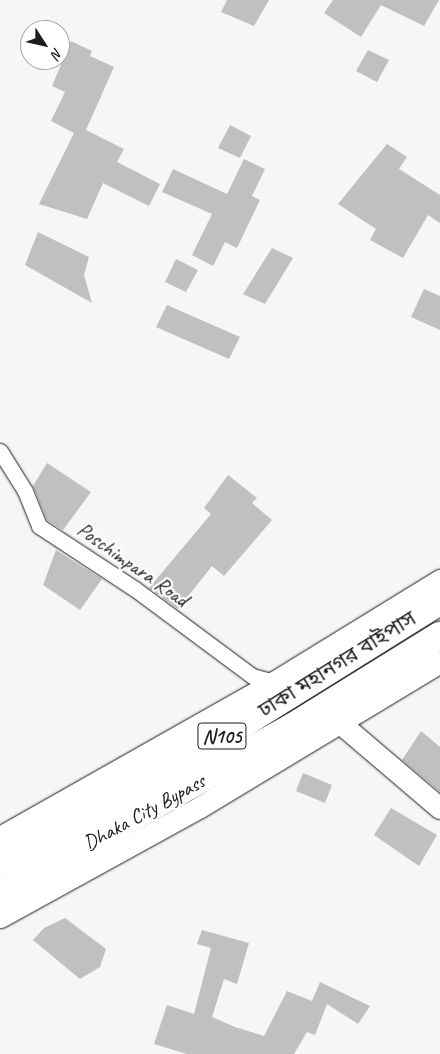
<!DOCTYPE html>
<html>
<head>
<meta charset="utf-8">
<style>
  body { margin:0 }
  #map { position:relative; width:440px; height:1054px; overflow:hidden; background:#f6f6f6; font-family:Caveat,"Noto Sans Bengali",sans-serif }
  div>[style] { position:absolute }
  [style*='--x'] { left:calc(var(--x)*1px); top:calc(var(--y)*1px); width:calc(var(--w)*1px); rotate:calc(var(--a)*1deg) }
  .building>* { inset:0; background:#c0c0c0 }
  .roads { filter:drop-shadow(0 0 1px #1c1c1c) drop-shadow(0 0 1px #1c1c1c) }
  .street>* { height:15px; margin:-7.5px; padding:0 7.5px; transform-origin:7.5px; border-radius:7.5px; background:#fff }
  .secondary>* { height:21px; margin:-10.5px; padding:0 10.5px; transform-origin:10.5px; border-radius:10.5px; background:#fff }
  .highway>* { height:28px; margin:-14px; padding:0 14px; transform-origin:14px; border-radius:14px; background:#fff }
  span { translate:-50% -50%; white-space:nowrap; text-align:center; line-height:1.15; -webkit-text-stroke:4.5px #fff; paint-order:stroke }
  .shield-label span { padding:1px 4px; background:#fff; border:1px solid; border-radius:4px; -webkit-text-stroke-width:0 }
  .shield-label { font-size:20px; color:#1c1c1c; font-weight:700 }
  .street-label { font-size:21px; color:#1c1c1c }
  .north { position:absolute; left:20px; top:20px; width:50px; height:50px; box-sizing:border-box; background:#fff; border:1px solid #a4a4a4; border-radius:50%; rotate:125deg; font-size:14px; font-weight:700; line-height:20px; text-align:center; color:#1c1c1c }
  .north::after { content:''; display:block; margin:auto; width:18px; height:22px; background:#1c1c1c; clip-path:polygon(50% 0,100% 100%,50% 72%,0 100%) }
</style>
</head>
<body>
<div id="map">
  <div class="building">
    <i style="clip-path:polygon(227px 0,269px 0,254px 26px,221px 12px)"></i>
    <i style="clip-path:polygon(333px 0,439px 0,424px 26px,381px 5px,361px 37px,324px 13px)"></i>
    <i style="clip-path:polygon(71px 41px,92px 51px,90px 56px,114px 67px,86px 130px,124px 149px,117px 162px,160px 184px,149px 206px,103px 183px,87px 219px,39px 204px,74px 133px,51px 121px,65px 92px,52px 86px)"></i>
    <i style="clip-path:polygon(368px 50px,389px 60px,377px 82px,356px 71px)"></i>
    <i style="clip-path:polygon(230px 125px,251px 136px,240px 158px,218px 148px)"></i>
    <i style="clip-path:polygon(387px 144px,407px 157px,399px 169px,440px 195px,440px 223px,428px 215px,403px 258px,370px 240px,376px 229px,338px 204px)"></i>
    <i style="clip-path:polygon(244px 159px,265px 169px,252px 196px,260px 200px,237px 248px,225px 242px,213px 266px,192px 255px,212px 214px,162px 192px,173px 169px,227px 194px)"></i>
    <i style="clip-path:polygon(38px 232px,89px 257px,84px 275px,92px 303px,25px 265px)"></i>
    <i style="clip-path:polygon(272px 248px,293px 258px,265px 304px,243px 294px)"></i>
    <i style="clip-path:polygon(176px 259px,198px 270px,186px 292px,165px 282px)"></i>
    <i style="clip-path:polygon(424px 289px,440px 296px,440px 330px,411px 317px)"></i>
    <i style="clip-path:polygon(167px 305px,240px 337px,229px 359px,156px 327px)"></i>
    <i style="clip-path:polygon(47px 463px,91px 492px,63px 530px,47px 520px,33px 486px)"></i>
    <i style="clip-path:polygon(228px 475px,257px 498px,252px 503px,272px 520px,224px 576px,212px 566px,178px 609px,149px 588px,211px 514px,204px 508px)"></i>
    <i style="clip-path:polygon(56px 550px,102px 579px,80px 610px,43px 585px)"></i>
    <i style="clip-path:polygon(421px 731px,440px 747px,440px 792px,402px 760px)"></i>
    <i style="clip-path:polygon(303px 773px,332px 785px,325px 803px,296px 791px)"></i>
    <i style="clip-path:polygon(391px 808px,437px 835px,419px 866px,374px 835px)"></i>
    <i style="clip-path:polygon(65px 918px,106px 949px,100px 967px,80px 979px,33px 940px,44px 928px)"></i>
    <i style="clip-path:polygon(202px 930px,249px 943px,237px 984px,224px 979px,212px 1017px,235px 1027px,264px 1036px,287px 991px,312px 1001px,320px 982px,370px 1006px,358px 1024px,327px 1004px,315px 1035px,307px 1032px,294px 1054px,187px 1054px,154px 1044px,167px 1005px,194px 1014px,211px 948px,197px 944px)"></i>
  </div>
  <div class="roads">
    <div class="street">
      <i style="--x:0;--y:451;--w:47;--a:58"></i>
      <i style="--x:25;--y:491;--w:38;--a:68"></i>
      <i style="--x:39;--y:526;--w:115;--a:33.3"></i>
      <i style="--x:135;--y:589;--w:146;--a:36.6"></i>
      <i style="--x:252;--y:676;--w:23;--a:15"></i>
    </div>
    <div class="secondary">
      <i style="--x:340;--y:723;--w:131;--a:40.4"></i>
      <i style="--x:0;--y:837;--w:315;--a:-29.5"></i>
      <i style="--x:274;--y:682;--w:195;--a:-31.6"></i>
      <i style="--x:0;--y:917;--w:228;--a:-28.8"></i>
      <i style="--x:200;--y:807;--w:280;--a:-31.1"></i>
    </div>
    <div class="highway">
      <i style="--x:0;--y:862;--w:216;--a:-29.1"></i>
      <i style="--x:189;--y:757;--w:296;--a:-31.9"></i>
      <i style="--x:0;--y:892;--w:336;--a:-29.4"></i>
      <i style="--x:293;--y:727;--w:173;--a:-31.8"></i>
    </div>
  </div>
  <div class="shield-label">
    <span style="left:222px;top:736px">N105</span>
  </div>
  <div class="street-label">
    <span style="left:133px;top:564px;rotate:35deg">Poschimpara Road</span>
    <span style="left:337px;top:664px;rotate:-32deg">ঢাকা মহানগর বাইপাস</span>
    <span style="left:144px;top:812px;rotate:-29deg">Dhaka City Bypass</span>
  </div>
  <div class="north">N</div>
</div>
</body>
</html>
